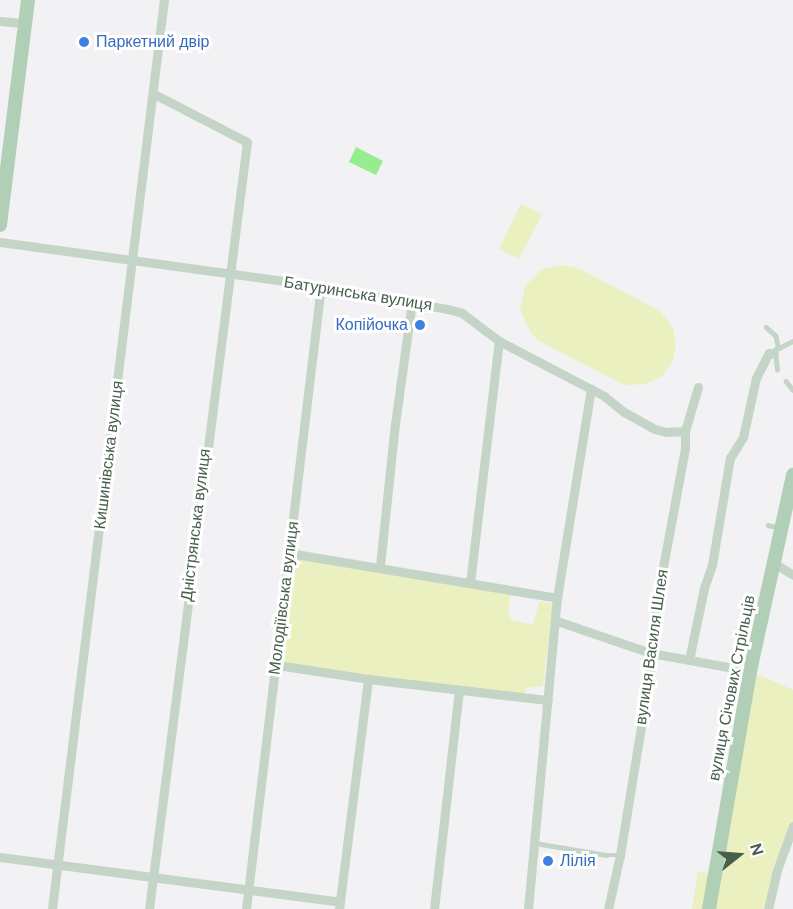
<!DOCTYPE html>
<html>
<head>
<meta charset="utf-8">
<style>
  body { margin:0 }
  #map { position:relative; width:793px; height:909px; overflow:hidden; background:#f2f1f3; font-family:"DM Sans",sans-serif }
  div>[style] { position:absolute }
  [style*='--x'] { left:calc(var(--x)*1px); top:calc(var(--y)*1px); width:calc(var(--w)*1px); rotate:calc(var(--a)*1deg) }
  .green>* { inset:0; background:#ebf0c0 }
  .water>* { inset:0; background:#95ed8d }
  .service>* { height:4.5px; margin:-2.25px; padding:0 2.25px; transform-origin:2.25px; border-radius:2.25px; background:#c4d5c7 }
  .minor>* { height:9px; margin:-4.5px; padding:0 4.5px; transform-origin:4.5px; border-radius:4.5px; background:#c4d5c7 }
  .primary>* { height:14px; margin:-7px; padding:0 7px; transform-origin:7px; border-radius:7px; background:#b1cfb7 }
  .dots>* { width:16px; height:16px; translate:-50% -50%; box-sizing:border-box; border:3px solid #fff; border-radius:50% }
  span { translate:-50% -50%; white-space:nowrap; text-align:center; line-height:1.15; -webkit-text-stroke:6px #fff; paint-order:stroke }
  .shop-label { font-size:16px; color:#366cbe }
  .left { translate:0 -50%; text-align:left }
  .right { translate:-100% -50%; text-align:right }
  .street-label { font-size:16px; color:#485e4c }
  .north { position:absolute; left:709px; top:825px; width:60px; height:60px; -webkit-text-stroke:4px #fff; paint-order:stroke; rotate:73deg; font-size:16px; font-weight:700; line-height:24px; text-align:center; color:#485e4c }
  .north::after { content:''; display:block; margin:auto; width:21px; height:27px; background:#485e4c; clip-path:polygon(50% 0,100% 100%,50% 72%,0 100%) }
</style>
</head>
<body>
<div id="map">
  <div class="green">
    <i style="clip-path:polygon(521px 204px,542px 214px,519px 259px,499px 249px)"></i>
    <i style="clip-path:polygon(564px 265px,580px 269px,656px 309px,667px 319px,673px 329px,676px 346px,672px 363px,662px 376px,646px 384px,624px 385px,539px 341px,531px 333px,520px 310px,525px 286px,542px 269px)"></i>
    <i style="clip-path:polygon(289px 552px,511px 590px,508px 613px,512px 620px,533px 625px,539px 602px,550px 603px,553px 606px,543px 686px,526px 688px,524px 697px,276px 665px)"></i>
    <i style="clip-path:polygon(750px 671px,793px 690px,793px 825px,768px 909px,692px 909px,698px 871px,714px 875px)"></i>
  </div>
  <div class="water">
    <i style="clip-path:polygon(356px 147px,383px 161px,376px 175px,349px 162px)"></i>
  </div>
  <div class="service">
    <i style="--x:766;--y:327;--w:13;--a:42"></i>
    <i style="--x:776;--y:336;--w:10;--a:79"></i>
    <i style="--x:777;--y:370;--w:20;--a:-96"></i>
    <i style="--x:775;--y:350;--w:20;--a:-27"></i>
    <i style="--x:786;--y:381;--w:11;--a:52"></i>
    <i style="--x:768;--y:525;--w:12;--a:14"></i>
    <i style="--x:535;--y:843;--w:72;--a:9.6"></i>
    <i style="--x:606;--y:855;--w:14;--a:0"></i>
  </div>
  <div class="minor">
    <i style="--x:0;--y:21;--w:25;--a:5"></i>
    <i style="--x:0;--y:242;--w:324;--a:7.8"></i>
    <i style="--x:321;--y:286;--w:129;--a:10.3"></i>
    <i style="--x:448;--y:309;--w:15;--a:16"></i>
    <i style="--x:462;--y:313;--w:46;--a:37.1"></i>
    <i style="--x:499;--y:341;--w:119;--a:27.6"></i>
    <i style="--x:604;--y:396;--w:26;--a:39"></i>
    <i style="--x:624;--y:412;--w:35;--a:29"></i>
    <i style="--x:655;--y:429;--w:11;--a:15"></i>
    <i style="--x:666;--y:432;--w:19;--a:-3"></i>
    <i style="--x:289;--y:553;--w:272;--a:9.5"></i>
    <i style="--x:774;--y:563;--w:22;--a:32"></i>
    <i style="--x:380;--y:566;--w:143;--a:-84"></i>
    <i style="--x:395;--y:424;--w:124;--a:-82.1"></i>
    <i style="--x:470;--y:583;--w:244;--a:-83.2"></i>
    <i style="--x:557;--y:621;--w:99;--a:18.8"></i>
    <i style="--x:651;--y:653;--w:101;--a:10.3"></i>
    <i style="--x:689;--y:660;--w:74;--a:-78.2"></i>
    <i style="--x:704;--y:588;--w:24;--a:-71"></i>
    <i style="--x:712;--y:565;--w:109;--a:-80.5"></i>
    <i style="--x:730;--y:458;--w:25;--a:-58"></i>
    <i style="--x:743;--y:437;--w:60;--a:-77.6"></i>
    <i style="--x:756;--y:378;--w:28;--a:-63"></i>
    <i style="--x:769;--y:353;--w:5;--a:11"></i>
    <i style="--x:277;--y:665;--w:92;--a:8.7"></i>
    <i style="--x:368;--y:679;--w:181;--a:6.7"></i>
    <i style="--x:0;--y:857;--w:343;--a:7.5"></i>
    <i style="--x:52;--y:909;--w:916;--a:-82.98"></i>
    <i style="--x:149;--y:909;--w:773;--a:-82.72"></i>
    <i style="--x:247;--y:142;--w:105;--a:-152.7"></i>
    <i style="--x:246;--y:909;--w:627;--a:-83.14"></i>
    <i style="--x:339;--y:909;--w:232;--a:-82.8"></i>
    <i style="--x:434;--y:909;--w:221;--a:-83.5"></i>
    <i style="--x:528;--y:909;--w:312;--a:-84.7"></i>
    <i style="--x:557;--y:598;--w:212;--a:-80.8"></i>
    <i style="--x:608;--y:909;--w:55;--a:-77.5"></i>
    <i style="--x:620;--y:855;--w:186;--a:-80.7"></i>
    <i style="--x:650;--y:671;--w:50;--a:-86.6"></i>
    <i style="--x:653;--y:621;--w:175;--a:-79.5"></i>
    <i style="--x:685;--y:449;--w:18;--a:-90"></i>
    <i style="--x:685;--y:431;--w:46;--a:-73.5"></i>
    <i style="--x:768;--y:909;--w:37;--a:-77"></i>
    <i style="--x:776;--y:873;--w:50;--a:-70.1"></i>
  </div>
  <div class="primary">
    <i style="--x:0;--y:225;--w:227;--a:-82.9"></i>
    <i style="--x:709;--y:909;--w:242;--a:-80.2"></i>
    <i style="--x:750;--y:671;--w:201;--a:-77.6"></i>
  </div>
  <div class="dots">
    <i style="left:84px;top:42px;background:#3f7fe0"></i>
    <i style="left:420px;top:325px;background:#3f7fe0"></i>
    <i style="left:548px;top:861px;background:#3f7fe0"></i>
  </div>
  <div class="shop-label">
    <span class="left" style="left:96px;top:42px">Паркетний двір</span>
    <span class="right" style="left:408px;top:325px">Копійочка</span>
    <span class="left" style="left:560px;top:861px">Лілія</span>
  </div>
  <div class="street-label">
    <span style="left:358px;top:294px;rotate:9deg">Батуринська вулиця</span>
    <span style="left:109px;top:455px;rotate:-83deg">Кишинівська вулиця</span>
    <span style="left:196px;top:525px;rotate:-83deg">Дністрянська вулиця</span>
    <span style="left:284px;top:598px;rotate:-83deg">Молодіївська вулиця</span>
    <span style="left:652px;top:647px;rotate:-82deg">вулиця Василя Шлея</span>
    <span style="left:732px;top:688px;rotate:-79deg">вулиця Січових Стрільців</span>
  </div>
  <div class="north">N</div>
</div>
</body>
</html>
